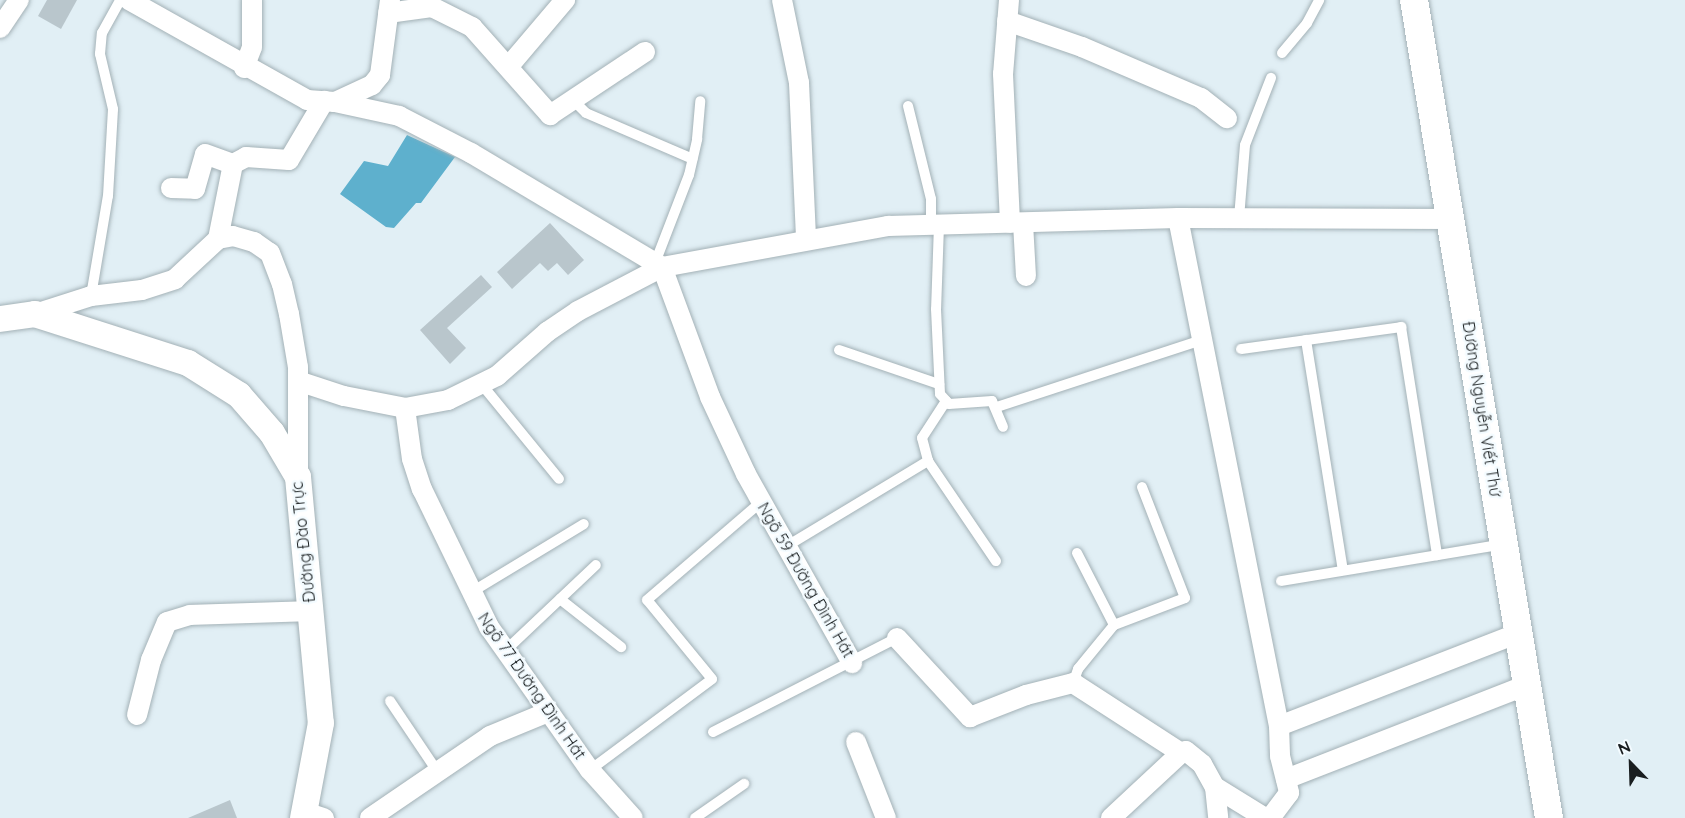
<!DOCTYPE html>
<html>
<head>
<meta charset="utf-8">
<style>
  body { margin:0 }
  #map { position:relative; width:1685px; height:818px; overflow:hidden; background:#e1eff5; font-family:Quicksand,sans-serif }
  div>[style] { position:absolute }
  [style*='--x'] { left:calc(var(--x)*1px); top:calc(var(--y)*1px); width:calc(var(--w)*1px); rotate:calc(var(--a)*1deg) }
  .water>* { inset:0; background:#5eb0cd }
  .building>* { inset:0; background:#b9c6cc }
  .roads { filter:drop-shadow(0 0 2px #a3b1b6) drop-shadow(0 0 2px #a3b1b6) }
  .service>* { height:10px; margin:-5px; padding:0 5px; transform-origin:5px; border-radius:5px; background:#fff }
  .minor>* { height:20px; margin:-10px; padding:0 10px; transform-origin:10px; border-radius:10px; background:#fff }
  .tertiary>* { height:26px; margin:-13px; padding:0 13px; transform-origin:13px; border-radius:13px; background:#fff }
  .secondary>* { height:28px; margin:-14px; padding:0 14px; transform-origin:14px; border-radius:14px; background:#fff }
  span { translate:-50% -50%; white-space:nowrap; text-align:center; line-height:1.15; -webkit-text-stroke:5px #f3fbff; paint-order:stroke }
  .street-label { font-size:16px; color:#191e20 }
  .north { position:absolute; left:1601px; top:734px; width:60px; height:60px; -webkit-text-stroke:4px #f3fbff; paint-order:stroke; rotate:337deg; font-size:16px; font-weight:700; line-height:24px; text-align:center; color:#191e20 }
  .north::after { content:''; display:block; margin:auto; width:21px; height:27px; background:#191e20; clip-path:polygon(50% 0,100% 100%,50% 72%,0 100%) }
</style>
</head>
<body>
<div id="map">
  <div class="water">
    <i style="clip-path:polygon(407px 135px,455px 157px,421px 203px,416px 203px,394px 228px,386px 227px,340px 194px,364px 161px,388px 166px)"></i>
  </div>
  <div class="building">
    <i style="clip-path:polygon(47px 0,77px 0,61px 29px,38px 16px)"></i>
    <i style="clip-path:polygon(550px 223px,584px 260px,568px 275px,557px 263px,548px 271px,540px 263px,512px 289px,497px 272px)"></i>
    <i style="clip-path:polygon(481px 275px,492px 287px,447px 328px,466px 348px,450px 364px,420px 330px)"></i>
    <i style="clip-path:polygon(230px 800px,237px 818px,188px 818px)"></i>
  </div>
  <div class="roads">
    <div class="service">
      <i style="--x:1282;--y:53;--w:39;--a:-50"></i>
      <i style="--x:1307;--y:23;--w:26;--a:-62"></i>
      <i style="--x:574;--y:101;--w:17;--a:45"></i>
      <i style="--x:586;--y:113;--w:116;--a:23.3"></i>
      <i style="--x:908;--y:106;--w:96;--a:76.1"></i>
      <i style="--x:931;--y:199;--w:26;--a:90"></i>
      <i style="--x:1239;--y:218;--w:73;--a:-85.3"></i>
      <i style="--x:1245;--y:145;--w:72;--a:-68.8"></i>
      <i style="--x:939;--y:225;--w:84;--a:92"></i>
      <i style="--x:936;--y:309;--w:85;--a:87.3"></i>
      <i style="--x:940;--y:394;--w:13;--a:48"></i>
      <i style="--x:949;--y:404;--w:43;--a:-4"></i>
      <i style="--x:992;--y:401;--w:28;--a:67"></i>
      <i style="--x:655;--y:263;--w:94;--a:-68.9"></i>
      <i style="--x:689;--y:175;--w:37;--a:-77"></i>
      <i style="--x:697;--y:139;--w:38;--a:-85"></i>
      <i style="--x:91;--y:296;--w:101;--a:-80.4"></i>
      <i style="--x:108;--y:196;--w:87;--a:-86.7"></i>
      <i style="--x:113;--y:109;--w:57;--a:-103.3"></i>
      <i style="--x:100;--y:54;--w:21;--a:-85"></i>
      <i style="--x:102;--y:33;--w:38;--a:-61"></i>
      <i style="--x:1306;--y:340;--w:233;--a:80.9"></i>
      <i style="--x:1241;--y:349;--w:162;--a:-7.8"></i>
      <i style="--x:1401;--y:327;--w:231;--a:81"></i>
      <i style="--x:839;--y:350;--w:106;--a:18.8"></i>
      <i style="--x:483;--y:386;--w:120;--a:50.7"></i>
      <i style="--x:946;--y:401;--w:44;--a:123"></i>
      <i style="--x:922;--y:438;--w:24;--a:75"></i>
      <i style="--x:928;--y:461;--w:121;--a:55.8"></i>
      <i style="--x:997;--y:407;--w:216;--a:-18.1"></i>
      <i style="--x:787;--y:546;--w:165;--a:-31.1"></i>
      <i style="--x:1077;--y:553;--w:81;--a:62.8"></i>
      <i style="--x:1281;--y:581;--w:226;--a:-9.4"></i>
      <i style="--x:470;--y:593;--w:133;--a:-31.2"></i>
      <i style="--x:560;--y:599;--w:78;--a:38.2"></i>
      <i style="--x:505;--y:651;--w:125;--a:-43.4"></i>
      <i style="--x:1073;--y:683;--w:15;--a:-70"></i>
      <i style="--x:1078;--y:669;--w:57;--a:-50.7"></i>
      <i style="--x:1114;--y:625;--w:76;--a:-20.8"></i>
      <i style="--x:1185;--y:598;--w:119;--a:-111.2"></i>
      <i style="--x:390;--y:701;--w:84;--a:56.1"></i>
      <i style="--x:713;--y:732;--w:207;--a:-27.1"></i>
      <i style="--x:590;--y:770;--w:152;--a:-36.7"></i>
      <i style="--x:712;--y:679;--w:102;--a:-129.4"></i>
      <i style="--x:647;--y:600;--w:152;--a:-40.7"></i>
      <i style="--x:695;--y:818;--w:60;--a:-34.8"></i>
    </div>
    <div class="minor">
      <i style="--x:129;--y:0;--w:204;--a:29.3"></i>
      <i style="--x:307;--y:100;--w:28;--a:4"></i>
      <i style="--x:335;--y:102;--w:41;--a:-24.7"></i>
      <i style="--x:372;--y:85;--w:13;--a:-51"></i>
      <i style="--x:380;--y:75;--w:76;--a:-82.4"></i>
      <i style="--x:782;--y:0;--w:85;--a:78.4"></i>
      <i style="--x:799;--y:83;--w:157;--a:87.4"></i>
      <i style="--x:1009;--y:0;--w:74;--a:94.6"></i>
      <i style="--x:1003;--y:74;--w:149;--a:87.3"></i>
      <i style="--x:388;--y:13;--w:44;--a:-7.8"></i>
      <i style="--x:432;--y:7;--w:45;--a:26.6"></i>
      <i style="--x:472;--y:27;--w:118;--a:48.4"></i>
      <i style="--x:550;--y:115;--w:114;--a:-33.6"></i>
      <i style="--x:1007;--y:21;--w:79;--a:19.1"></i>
      <i style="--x:1082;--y:47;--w:129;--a:23.2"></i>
      <i style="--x:1201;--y:98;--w:33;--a:38"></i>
      <i style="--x:0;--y:28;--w:34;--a:-56"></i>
      <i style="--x:509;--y:66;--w:87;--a:-49.7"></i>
      <i style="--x:244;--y:68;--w:22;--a:-69"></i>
      <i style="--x:252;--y:47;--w:47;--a:-90"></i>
      <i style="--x:335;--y:102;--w:66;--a:12.3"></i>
      <i style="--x:399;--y:116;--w:81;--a:27.2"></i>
      <i style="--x:471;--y:153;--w:222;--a:30.8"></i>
      <i style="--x:171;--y:188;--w:24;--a:2"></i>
      <i style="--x:195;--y:189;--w:36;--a:-74"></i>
      <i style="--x:205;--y:154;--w:30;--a:20"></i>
      <i style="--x:1178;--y:218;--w:518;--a:78.76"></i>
      <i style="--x:1279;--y:726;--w:30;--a:88"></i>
      <i style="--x:1280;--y:756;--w:38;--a:76"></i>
      <i style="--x:1289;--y:793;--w:31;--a:127"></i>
      <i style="--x:1023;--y:223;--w:53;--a:86.8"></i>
      <i style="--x:218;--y:239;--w:76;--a:-78.7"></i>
      <i style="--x:233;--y:164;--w:15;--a:-28"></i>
      <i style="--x:246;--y:157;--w:43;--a:4"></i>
      <i style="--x:289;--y:160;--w:69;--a:-59.3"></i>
      <i style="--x:662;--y:267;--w:139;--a:69.7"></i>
      <i style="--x:710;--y:397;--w:85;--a:64.9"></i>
      <i style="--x:746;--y:474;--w:217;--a:60.7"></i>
      <i style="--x:35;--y:314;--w:59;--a:-17.8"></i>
      <i style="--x:91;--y:296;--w:51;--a:-6.7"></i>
      <i style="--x:142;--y:290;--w:35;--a:-18"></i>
      <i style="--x:175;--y:279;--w:59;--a:-42.9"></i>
      <i style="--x:218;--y:239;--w:15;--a:-11"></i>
      <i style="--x:233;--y:236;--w:22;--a:16"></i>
      <i style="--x:254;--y:242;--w:19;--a:35"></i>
      <i style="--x:270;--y:253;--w:33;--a:69"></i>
      <i style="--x:282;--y:284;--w:31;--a:77"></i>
      <i style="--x:289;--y:314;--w:54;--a:80.4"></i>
      <i style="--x:298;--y:367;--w:110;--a:90"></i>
      <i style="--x:298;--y:381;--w:48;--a:18.1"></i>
      <i style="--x:344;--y:396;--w:62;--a:11.1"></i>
      <i style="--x:405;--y:408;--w:44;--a:-10.5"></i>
      <i style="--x:448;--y:400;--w:55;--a:-26.1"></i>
      <i style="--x:497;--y:376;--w:67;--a:-41.3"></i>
      <i style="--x:547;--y:332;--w:37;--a:-34"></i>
      <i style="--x:578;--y:311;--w:95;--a:-27.6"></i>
      <i style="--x:662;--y:267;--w:230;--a:-10.3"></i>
      <i style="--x:888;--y:226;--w:290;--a:-1.6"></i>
      <i style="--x:1178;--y:218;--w:272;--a:0.2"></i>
      <i style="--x:405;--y:408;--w:51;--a:82.2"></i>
      <i style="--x:412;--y:459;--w:32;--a:72"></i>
      <i style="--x:422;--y:489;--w:153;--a:64.1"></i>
      <i style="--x:489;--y:627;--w:175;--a:54.8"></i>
      <i style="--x:590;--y:770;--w:64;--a:48.1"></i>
      <i style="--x:897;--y:638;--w:108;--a:47.3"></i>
      <i style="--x:970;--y:717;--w:60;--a:-21.4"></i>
      <i style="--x:1026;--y:695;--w:49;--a:-14.3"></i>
      <i style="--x:1073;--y:683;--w:129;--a:32.9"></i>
      <i style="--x:137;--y:715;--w:57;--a:-75.7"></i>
      <i style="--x:151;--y:660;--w:41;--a:-67.2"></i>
      <i style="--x:167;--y:622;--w:24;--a:-17"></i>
      <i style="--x:190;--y:615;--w:121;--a:-1.9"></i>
      <i style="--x:1279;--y:726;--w:260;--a:-21.2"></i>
      <i style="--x:856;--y:742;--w:82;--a:68.5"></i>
      <i style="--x:1181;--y:753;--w:5;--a:-22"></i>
      <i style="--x:1186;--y:751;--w:21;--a:39"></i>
      <i style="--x:1202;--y:764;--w:26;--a:61"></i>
      <i style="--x:1215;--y:787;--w:59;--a:31.8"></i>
      <i style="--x:1286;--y:779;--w:259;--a:-21.3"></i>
      <i style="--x:1215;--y:787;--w:31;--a:84"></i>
      <i style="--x:305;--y:812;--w:20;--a:18"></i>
      <i style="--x:370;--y:818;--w:145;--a:-34.3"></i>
      <i style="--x:490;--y:736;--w:63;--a:-22.5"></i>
      <i style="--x:1111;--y:818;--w:96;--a:-42.9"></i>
    </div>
    <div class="tertiary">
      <i style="--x:0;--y:319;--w:35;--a:-8"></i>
      <i style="--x:35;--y:314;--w:161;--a:17.8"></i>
      <i style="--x:188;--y:363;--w:60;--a:32.1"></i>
      <i style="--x:239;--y:395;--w:50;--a:49"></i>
      <i style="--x:272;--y:433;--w:51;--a:59.4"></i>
      <i style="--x:298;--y:477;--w:247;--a:84.7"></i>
      <i style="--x:321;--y:723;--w:97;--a:100.7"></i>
    </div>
    <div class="secondary">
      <i style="--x:1414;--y:0;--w:829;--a:80.63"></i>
    </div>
  </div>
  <div class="street-label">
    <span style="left:1482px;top:409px;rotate:81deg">Đường Nguyễn Viết Thứ</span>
    <span style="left:303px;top:542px;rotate:-96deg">Đường Đào Trực</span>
    <span style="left:806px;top:580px;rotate:60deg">Ngõ 59 Đường Đình Hát</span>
    <span style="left:532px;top:686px;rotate:55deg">Ngõ 77 Đường Đình Hát</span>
  </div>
  <div class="north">N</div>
</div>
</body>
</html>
